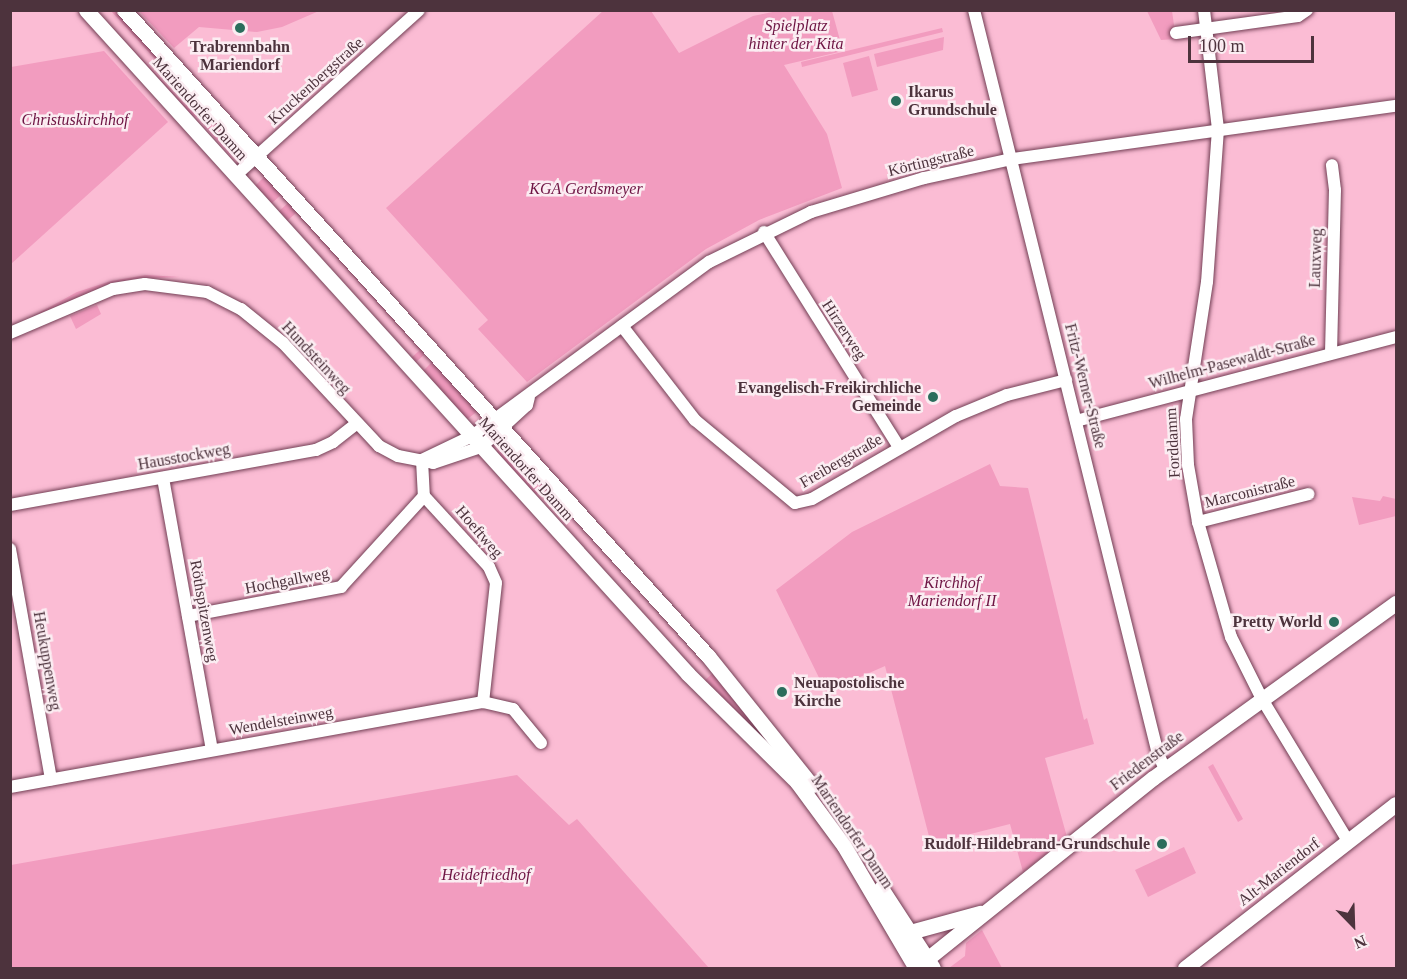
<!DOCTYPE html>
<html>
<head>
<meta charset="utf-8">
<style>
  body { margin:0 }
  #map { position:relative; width:1407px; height:979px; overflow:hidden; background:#fbbcd4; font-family:Georgia,serif }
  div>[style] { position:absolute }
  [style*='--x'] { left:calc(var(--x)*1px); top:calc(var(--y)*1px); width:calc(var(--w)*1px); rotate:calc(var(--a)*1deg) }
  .green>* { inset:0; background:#f29cbf }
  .roads { filter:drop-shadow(0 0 2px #723e54) drop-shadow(0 0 2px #723e54) }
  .minor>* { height:12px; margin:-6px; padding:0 6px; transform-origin:6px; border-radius:6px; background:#fff }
  .major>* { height:15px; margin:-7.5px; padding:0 7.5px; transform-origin:7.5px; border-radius:7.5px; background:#fff }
  .dots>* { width:16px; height:16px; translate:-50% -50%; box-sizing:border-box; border:3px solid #fbedf2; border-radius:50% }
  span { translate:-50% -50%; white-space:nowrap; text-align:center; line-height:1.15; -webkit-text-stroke:5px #fbedf2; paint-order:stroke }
  .park-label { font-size:16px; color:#6e1443; font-style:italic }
  .poi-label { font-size:16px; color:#4d333d; font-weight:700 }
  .left { translate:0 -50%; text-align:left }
  .right { translate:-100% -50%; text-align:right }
  .street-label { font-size:16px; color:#4d333d }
  .frame { position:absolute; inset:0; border:12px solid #4d333d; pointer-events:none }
  .north { position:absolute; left:1323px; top:895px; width:60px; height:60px; -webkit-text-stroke:4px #fbedf2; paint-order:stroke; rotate:157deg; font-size:16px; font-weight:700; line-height:24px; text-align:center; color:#4d333d }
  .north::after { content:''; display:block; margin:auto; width:21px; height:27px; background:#4d333d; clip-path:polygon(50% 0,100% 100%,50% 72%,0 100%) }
  .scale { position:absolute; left:1188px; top:36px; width:126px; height:27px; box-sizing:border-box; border:3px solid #4d333d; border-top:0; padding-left:8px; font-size:18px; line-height:21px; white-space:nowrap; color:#4d333d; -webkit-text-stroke:4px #fbedf2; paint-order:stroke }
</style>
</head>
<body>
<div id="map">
  <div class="green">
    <i style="clip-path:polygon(604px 10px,651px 11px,679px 53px,753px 16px,777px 11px,832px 11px,843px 51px,784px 65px,827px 134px,842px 188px,759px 220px,706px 249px,527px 382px,478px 329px,488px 320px,386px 208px)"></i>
    <i style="clip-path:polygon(93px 11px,97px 11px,186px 106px,187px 94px,111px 11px,116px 11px,205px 110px,197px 117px,191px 115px)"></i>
    <i style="clip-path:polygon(139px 11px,319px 11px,282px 27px,257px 32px,199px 27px,174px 48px)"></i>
    <i style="clip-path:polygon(1147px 11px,1172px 11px,1176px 39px,1161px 40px)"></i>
    <i style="clip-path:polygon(942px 28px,943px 32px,802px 67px,801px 62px)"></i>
    <i style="clip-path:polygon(944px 37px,943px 50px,877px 67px,874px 54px)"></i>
    <i style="clip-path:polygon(104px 51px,168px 122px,11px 264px,11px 67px)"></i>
    <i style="clip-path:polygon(869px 56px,878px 90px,852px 97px,843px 63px)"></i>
    <i style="clip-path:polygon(212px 118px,240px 146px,230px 155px,204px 126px)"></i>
    <i style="clip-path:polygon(266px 175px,282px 194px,271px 204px,254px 187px)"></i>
    <i style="clip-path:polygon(evenodd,288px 203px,425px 354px,416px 362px,278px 212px,288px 203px,296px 213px,420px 350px,411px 358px,287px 221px,296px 213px)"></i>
    <i style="clip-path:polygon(146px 275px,180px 277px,133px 279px,106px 285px,11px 328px,77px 292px,111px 281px)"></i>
    <i style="clip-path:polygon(97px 305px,101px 314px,76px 329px,70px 316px)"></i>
    <i style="clip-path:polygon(432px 362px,479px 410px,465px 421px,423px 371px)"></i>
    <i style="clip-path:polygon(505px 444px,543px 486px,536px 495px,495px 453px)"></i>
    <i style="clip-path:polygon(990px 464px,1000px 486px,1028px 488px,1084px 720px,1087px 718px,1094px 744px,1045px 758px,1067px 837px,1023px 872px,1010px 824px,931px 844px,885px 666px,826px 692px,776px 590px,852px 532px)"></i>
    <i style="clip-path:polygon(1383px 496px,1396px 499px,1396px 516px,1359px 525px,1352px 497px,1380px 501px)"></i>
    <i style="clip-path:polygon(714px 672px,767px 741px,703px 682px)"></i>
    <i style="clip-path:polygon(1213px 764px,1243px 819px,1238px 822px,1208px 767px)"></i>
    <i style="clip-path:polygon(517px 775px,569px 825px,577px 819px,709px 968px,11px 968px,11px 865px)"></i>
    <i style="clip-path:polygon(1184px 847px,1196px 873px,1148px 897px,1135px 870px)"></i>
    <i style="clip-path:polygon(982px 930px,1002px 968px,949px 968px,965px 956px,966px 943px)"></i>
  </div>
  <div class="roads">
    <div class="minor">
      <i style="--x:974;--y:10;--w:766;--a:76.11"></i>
      <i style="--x:1158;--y:754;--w:17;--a:65"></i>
      <i style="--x:1204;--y:10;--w:120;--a:83.3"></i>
      <i style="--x:1218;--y:129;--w:153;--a:94.1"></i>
      <i style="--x:1207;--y:282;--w:139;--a:98.7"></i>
      <i style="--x:1186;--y:419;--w:46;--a:87.5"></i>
      <i style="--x:1188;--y:465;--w:58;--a:80"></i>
      <i style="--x:1198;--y:522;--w:120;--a:74"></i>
      <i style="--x:1231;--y:637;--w:69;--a:63.4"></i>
      <i style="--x:1262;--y:699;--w:166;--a:58.8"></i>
      <i style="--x:1176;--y:33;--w:123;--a:-7.9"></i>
      <i style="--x:1298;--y:16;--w:11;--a:-34"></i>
      <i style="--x:236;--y:175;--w:246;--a:-42"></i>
      <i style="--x:764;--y:232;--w:252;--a:57.9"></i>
      <i style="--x:622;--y:326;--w:119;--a:52.2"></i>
      <i style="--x:695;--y:420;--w:130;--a:39.7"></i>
      <i style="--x:795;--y:503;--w:17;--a:-13"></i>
      <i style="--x:812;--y:499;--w:166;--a:-30"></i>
      <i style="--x:956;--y:416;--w:55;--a:-22.4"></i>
      <i style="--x:1007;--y:395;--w:61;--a:-14.3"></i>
      <i style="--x:10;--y:333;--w:112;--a:-23.1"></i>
      <i style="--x:113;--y:289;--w:32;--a:-9"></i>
      <i style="--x:145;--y:284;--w:63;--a:7.4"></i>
      <i style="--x:207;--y:292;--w:38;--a:27"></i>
      <i style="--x:241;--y:309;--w:54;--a:39"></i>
      <i style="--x:283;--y:343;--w:141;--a:47"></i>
      <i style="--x:379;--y:446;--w:21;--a:28"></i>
      <i style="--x:398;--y:456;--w:36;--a:11"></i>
      <i style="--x:433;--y:463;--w:51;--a:-18.4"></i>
      <i style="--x:481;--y:447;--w:62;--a:-42.4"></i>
      <i style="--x:527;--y:405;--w:8;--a:-76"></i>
      <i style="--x:1331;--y:353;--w:163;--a:-88.6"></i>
      <i style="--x:1335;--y:190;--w:25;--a:-97"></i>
      <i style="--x:1076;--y:421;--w:331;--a:-14.7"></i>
      <i style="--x:422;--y:460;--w:55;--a:-25.6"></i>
      <i style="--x:472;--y:436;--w:294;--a:-36.3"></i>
      <i style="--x:709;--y:262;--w:114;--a:-26.1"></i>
      <i style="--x:811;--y:212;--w:118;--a:-16.7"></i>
      <i style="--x:924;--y:178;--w:90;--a:-12.2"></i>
      <i style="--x:1012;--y:159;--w:388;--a:-7.9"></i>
      <i style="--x:422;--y:460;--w:36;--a:87"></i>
      <i style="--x:424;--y:496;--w:96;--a:47.5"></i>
      <i style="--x:489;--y:567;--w:17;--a:66"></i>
      <i style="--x:496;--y:583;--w:120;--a:96.2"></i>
      <i style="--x:163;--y:478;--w:276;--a:79.8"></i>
      <i style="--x:10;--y:505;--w:311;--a:-10.2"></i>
      <i style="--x:316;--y:450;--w:19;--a:-25"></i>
      <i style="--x:333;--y:442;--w:28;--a:-38"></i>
      <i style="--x:1198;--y:522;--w:114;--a:-14.2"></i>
      <i style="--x:10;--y:549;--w:234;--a:79.9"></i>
      <i style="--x:188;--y:616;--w:156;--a:-10.7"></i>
      <i style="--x:341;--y:587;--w:123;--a:-47.6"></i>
      <i style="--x:10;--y:787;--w:481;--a:-10.2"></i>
      <i style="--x:483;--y:702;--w:31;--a:13"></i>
      <i style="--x:513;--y:709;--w:44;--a:50.5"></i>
    </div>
    <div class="major">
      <i style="--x:86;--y:10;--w:896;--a:47.8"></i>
      <i style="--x:688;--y:674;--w:153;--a:44.7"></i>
      <i style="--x:797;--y:782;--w:79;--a:53.7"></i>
      <i style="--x:844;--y:846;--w:142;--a:59.5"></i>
      <i style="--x:124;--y:10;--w:871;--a:47.89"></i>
      <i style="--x:708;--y:656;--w:166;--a:51.3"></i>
      <i style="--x:881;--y:888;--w:95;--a:57"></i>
      <i style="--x:910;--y:932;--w:73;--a:-15.2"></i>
      <i style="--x:922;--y:963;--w:296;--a:-38.7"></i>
      <i style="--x:1153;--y:778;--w:299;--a:-35.8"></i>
      <i style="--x:1185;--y:968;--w:267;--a:-37.9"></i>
    </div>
  </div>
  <div class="dots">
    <i style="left:240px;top:28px;background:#2b6d5c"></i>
    <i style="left:896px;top:101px;background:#2b6d5c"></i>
    <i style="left:933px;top:397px;background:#2b6d5c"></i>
    <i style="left:1334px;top:622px;background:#2b6d5c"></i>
    <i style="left:782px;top:692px;background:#2b6d5c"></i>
    <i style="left:1162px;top:844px;background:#2b6d5c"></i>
  </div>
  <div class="park-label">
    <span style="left:796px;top:35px">Spielplatz<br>hinter der Kita</span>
    <span style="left:75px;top:120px">Christuskirchhof</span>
    <span style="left:586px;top:189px">KGA Gerdsmeyer</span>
    <span style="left:952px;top:592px">Kirchhof<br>Mariendorf II</span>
    <span style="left:486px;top:875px">Heidefriedhof</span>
  </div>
  <div class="poi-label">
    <span style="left:240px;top:56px">Trabrennbahn<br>Mariendorf</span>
    <span class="left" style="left:908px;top:101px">Ikarus<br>Grundschule</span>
    <span class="right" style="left:921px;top:397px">Evangelisch-Freikirchliche<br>Gemeinde</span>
    <span class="right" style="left:1322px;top:622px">Pretty World</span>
    <span class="left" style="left:794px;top:692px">Neuapostolische<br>Kirche</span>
    <span class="right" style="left:1150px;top:844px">Rudolf-Hildebrand-Grundschule</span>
  </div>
  <div class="street-label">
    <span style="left:316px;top:81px;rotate:-42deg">Kruckenbergstraße</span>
    <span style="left:200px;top:109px;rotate:48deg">Mariendorfer Damm</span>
    <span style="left:931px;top:161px;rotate:-14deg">Körtingstraße</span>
    <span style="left:1316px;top:258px;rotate:-88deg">Lauxweg</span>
    <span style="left:844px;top:330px;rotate:57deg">Hirzerweg</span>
    <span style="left:316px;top:358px;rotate:47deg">Hundsteinweg</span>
    <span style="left:1232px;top:362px;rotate:-15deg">Wilhelm-Pasewaldt-Straße</span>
    <span style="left:1085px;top:386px;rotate:76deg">Fritz-Werner-Straße</span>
    <span style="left:1173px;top:443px;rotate:-93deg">Forddamm</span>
    <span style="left:184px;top:457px;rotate:-10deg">Hausstockweg</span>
    <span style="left:841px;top:461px;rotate:-30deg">Freibergstraße</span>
    <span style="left:526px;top:469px;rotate:48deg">Mariendorfer Damm</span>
    <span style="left:1250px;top:492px;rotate:-14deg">Marconistraße</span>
    <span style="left:479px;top:532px;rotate:49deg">Hoeftweg</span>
    <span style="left:287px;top:581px;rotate:-11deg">Hochgallweg</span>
    <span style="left:204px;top:611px;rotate:80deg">Röthspitzenweg</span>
    <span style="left:47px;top:661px;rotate:80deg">Heukuppenweg</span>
    <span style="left:281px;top:721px;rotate:-10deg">Wendelsteinweg</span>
    <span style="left:1147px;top:761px;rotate:-37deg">Friedenstraße</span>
    <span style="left:852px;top:832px;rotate:56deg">Mariendorfer Damm</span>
    <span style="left:1279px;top:872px;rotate:-38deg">Alt-Mariendorf</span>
  </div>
  <div class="frame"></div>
  <div class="north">N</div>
  <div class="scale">100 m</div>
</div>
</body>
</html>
